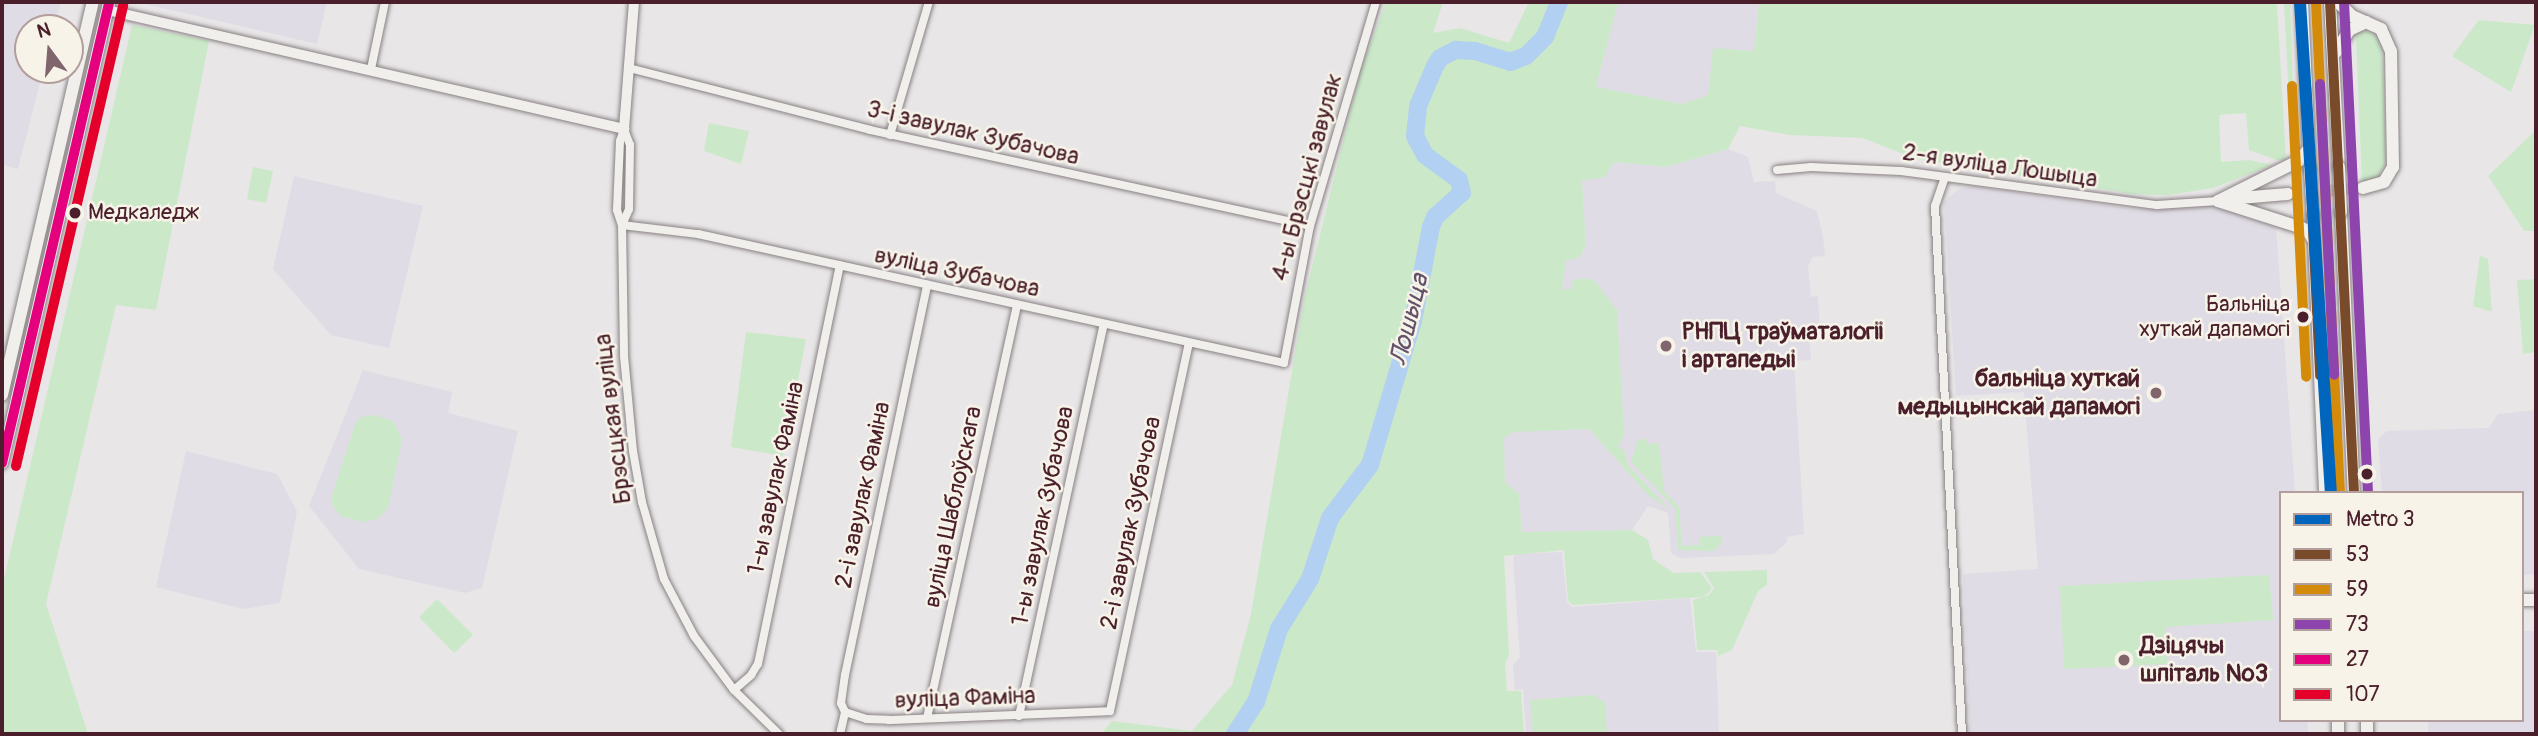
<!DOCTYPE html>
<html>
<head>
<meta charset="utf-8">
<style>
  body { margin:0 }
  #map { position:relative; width:2538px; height:736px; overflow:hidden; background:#e8e6e7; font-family:Pangolin,sans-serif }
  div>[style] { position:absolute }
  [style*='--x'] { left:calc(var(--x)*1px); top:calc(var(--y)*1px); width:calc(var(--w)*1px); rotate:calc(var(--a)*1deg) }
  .built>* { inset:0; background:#e0dce5 }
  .green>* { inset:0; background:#cbe9c9 }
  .river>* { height:18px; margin:-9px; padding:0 9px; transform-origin:9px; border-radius:9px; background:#b2d0f1 }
  .primary-tunnel>* { height:12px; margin-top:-6px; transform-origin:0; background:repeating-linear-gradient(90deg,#c8bec1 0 12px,transparent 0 18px) }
  .roads { filter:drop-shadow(0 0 2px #898083) drop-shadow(0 0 2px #898083) }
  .minor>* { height:8px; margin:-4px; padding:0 4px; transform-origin:4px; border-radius:4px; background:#f0efec }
  .tertiary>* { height:10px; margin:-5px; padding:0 5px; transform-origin:5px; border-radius:5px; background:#f0efec }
  .secondary>* { height:12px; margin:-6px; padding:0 6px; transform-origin:6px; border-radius:6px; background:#f0efec }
  .primary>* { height:12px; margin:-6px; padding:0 6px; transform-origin:6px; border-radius:6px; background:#f0efec }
  .bridges { filter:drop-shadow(0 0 2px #898083) drop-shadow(0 0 2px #898083) }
  .primary-bridge>* { height:12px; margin:-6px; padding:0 6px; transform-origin:6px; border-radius:6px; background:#f0efec }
  .bus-1>* { height:10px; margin:-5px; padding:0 5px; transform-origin:5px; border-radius:5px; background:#7a4b2a }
  .bus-2>* { height:10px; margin:-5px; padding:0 5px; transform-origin:5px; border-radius:5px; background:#d48b09 }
  .bus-3>* { height:10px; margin:-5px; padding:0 5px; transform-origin:5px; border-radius:5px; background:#8e44ad }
  .bus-4>* { height:10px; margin:-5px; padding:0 5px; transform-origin:5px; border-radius:5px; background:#e5007d }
  .bus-5>* { height:10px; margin:-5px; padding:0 5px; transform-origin:5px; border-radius:5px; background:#e4002b }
  .metro-1>* { height:12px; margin:-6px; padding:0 6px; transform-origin:6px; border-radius:6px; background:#0065bd }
  .dots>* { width:19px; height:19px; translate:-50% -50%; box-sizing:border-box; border:4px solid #f7f3e8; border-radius:50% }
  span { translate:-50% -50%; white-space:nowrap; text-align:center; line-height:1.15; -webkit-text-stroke:5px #f7f3e8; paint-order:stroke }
  .bus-label { font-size:22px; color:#4a1f2b }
  .left { translate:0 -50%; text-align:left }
  .right { translate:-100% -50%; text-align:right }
  .street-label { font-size:24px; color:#4a1f2b }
  .poi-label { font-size:24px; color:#4a1f2b; font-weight:700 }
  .water-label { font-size:26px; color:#625168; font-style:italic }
  .frame { position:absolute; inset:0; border:4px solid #4a1f2b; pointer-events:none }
  .legend { position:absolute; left:2279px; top:491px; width:245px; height:231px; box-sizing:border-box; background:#f7f3e8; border:2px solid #b29e9c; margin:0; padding:9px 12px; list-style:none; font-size:21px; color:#4a1f2b }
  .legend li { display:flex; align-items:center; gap:14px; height:35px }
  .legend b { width:35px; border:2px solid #b29e9c }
  .north { position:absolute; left:14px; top:14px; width:70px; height:70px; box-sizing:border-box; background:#f7f3e8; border:2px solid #b29e9c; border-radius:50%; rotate:344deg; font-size:19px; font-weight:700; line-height:28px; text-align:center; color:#4a1f2b }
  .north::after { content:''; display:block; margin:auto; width:24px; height:32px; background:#81656d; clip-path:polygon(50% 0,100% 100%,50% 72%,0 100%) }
</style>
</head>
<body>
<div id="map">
  <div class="built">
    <i style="clip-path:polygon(2px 2px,61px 2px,54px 28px,28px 28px,28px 70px,43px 70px,18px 169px,2px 165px)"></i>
    <i style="clip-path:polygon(137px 2px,327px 2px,317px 44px)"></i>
    <i style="clip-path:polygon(1618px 2px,1759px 2px,1754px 52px,1708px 96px,1682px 104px,1595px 87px)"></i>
    <i style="clip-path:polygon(1728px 149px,1748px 157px,1754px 182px,1775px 181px,1776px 193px,1817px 211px,1823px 237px,1825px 256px,1813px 257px,1808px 266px,1811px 297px,1818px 296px,1820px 332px,1809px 333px,1811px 360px,1794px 361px,1804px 534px,1787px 537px,1787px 542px,1774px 554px,1681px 558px,1671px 553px,1668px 513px,1648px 506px,1632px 530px,1522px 533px,1519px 494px,1505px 483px,1504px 437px,1513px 431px,1531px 270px,1580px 257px,1586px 245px,1582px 181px,1614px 162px,1666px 167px)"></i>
    <i style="clip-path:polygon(294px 176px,423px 206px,389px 348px,331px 335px,273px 269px)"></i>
    <i style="clip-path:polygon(1973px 186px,2134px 209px,2213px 206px,2276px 227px,2295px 493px,2281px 493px,2281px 720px,2307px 720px,2308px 734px,1970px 734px,1963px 574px,2038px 569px,2024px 392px,1956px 396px,1944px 202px,1959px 189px)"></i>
    <i style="clip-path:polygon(363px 370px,452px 392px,448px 413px,518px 431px,482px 588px,465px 593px,359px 569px,309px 506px)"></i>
    <i style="clip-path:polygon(2536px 410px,2536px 574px,2522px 575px,2522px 493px,2382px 493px,2378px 439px,2387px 431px,2489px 428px,2498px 414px)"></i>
    <i style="clip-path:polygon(186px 451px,277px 474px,297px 511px,280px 603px,243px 609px,156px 587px)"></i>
    <i style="clip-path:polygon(1562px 552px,1567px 602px,1572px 607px,1690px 598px,1696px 652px,1716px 652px,1719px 734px,1526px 734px,1523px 689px,1515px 690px,1513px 665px,1520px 657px,1513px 558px,1516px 554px)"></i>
    <i style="clip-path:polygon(2522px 631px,2536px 631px,2536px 734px,2428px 734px,2428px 720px,2522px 720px)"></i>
  </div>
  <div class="green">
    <i style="clip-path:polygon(1386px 2px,1443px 2px,1433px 33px,1460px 28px,1509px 43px,1529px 2px,1618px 2px,1596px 87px,1682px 104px,1708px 95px,1713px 48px,1754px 51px,1759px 2px,2274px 2px,2277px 5px,2286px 160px,2277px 160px,2249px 150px,2246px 113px,2219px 115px,2221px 162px,2249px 160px,2272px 165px,2213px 188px,2167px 195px,2132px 194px,1913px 158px,1863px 138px,1790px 135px,1740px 126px,1728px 149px,1666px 167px,1614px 162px,1605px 177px,1582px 181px,1586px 245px,1580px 257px,1566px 261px,1562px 289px,1571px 289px,1573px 279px,1593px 279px,1617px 310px,1624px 435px,1618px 446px,1625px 452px,1627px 464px,1669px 509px,1649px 496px,1589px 429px,1513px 432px,1504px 438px,1505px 482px,1519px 494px,1522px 532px,1632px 530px,1648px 540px,1653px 559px,1674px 573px,1700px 572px,1712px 588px,1708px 593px,1702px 597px,1573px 605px,1568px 601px,1564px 550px,1504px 556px,1509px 655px,1505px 664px,1507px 691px,1521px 691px,1524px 734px,1101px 734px,1112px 721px,1192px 731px,1232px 685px,1251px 614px,1304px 300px,1361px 69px)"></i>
    <i style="clip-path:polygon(2284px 2px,2290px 2px,2295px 148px,2292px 157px)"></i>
    <i style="clip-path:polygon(2312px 2px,2317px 2px,2327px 173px,2321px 173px)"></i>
    <i style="clip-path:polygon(2479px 20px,2535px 25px,2511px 92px,2452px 56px)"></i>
    <i style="clip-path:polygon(132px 25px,209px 41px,156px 310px,116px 305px,46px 604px,88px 734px,2px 734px,2px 588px)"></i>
    <i style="clip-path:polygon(2359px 31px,2370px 32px,2377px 37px,2382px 48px,2386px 161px,2377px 180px,2362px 183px,2356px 36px)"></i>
    <i style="clip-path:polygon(709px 123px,749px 131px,741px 164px,704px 151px)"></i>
    <i style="clip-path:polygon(2536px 130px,2536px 231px,2524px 231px,2488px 176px)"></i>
    <i style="clip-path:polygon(253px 167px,273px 171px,266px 203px,247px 199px)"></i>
    <i style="clip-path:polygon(2480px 256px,2488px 259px,2492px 312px,2473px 306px)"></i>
    <i style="clip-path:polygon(2536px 279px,2536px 352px,2523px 354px,2517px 280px)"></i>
    <i style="clip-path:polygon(746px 332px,806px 339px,783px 456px,731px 447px)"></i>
    <i style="clip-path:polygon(374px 415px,393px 421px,402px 439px,388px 508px,377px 519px,362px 522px,341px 516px,332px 505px,332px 496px,355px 424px,361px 417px)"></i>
    <i style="clip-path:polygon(1647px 439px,1648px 444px,1659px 443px,1664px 491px,1679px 507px,1682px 546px,1700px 545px,1700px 537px,1721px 536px,1721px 544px,1713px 551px,1678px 550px,1675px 508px,1631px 462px,1638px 440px)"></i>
    <i style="clip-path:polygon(1767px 570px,1767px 585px,1758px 591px,1732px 650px,1718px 656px,1717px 650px,1697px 650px,1693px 600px,1709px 595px,1714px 588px,1704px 572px)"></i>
    <i style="clip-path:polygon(2269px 575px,2273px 620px,2165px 627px,2167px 664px,2064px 669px,2060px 586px)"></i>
    <i style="clip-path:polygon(437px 599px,473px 635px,454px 653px,419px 617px)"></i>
    <i style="clip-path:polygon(1593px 695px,1605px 703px,1607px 734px,1533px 734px,1530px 700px)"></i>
  </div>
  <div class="river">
    <i style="--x:1235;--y:734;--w:38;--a:-57"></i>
    <i style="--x:1256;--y:702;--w:77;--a:-72.5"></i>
    <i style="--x:1279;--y:629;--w:59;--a:-58.2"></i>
    <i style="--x:1310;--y:579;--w:64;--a:-71.8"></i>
    <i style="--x:1330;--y:518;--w:66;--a:-53"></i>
    <i style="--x:1370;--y:465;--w:150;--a:-73.4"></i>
    <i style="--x:1413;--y:321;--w:96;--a:-79.2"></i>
    <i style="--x:1431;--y:227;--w:11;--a:-68"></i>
    <i style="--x:1435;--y:217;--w:36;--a:-42"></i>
    <i style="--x:1462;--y:193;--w:13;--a:-103"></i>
    <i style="--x:1459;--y:180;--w:42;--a:-143.7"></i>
    <i style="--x:1425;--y:155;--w:21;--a:-118"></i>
    <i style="--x:1415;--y:136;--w:30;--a:-84"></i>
    <i style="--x:1418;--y:106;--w:43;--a:-67"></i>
    <i style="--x:1435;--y:66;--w:9;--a:-58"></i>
    <i style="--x:1440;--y:58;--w:18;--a:-27"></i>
    <i style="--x:1456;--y:50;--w:19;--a:3"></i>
    <i style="--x:1475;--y:51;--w:37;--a:17"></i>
    <i style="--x:1510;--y:62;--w:17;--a:-21"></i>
    <i style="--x:1526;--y:56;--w:27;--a:-45"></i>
    <i style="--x:1545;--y:37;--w:38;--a:-68"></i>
  </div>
  <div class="primary-tunnel">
    <i style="--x:2288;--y:194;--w:75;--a:-4.6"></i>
  </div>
  <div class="roads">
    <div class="minor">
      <i style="--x:629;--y:68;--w:249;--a:14.4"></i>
      <i style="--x:870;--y:130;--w:450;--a:12.3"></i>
      <i style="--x:371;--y:69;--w:68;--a:-78.2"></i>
      <i style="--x:624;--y:129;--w:13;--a:108"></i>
      <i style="--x:620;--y:141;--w:69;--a:92.5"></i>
      <i style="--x:617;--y:210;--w:16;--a:72"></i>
      <i style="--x:622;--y:225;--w:131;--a:89.1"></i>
      <i style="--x:624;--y:356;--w:95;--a:84.6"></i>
      <i style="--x:633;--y:451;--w:52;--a:80"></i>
      <i style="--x:642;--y:502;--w:80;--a:74.1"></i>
      <i style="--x:664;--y:579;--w:64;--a:62.2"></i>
      <i style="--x:694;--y:636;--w:67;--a:53.5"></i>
      <i style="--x:734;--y:690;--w:63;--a:44.4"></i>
      <i style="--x:890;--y:135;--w:139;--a:-73.7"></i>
      <i style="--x:1777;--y:170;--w:34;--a:-5"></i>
      <i style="--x:1811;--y:167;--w:90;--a:2.5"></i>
      <i style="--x:1901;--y:171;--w:258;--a:7.6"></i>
      <i style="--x:2157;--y:205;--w:61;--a:-3.8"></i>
      <i style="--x:1945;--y:177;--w:31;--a:109"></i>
      <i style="--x:1935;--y:206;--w:529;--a:87.07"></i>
      <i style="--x:622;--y:225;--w:77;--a:6.8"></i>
      <i style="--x:698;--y:234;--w:600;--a:12.41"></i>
      <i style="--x:1284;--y:363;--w:139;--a:-79.3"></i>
      <i style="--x:1310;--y:226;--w:234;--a:-73.6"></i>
      <i style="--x:622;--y:225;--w:17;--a:-66"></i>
      <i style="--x:629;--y:209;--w:64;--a:-89.1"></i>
      <i style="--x:630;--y:145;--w:17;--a:-111"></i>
      <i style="--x:734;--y:690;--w:23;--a:-41"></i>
      <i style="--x:751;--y:675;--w:13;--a:-58"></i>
      <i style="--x:758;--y:664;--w:407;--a:-78.4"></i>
      <i style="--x:845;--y:712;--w:10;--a:-114"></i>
      <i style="--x:841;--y:703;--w:28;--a:-82"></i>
      <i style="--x:845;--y:675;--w:399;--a:-78.1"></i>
      <i style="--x:1019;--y:716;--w:401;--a:-77.8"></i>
      <i style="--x:927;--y:718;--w:423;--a:-77.7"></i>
      <i style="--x:840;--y:734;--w:23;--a:-77"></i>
      <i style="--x:845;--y:712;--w:22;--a:18"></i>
      <i style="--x:866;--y:719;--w:23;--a:2"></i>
      <i style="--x:889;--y:720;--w:221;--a:-2.3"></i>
      <i style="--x:1110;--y:711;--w:376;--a:-77.9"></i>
    </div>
    <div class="tertiary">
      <i style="--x:107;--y:10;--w:531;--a:12.96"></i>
      <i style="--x:624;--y:129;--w:127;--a:-85.5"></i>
    </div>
    <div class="secondary">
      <i style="--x:2;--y:395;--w:403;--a:-77"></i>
      <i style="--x:2;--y:463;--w:473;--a:-76.9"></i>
      <i style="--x:2522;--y:600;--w:14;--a:0"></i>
    </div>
    <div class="primary">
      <i style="--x:2302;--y:2;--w:167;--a:87.3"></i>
      <i style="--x:2330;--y:2;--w:165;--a:86.9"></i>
      <i style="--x:2338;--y:2;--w:20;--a:45"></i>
      <i style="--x:2352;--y:16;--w:32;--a:24"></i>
      <i style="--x:2381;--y:29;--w:24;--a:66"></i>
      <i style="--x:2391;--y:51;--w:116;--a:89"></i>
      <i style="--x:2393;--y:167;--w:17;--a:121"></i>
      <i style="--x:2384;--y:182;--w:22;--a:164"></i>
      <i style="--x:2336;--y:52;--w:26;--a:-59"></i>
      <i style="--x:2349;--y:30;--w:19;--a:-25"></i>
      <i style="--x:2228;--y:199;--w:60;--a:-4.8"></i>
      <i style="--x:2218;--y:201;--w:88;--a:17.8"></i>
      <i style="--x:2302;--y:228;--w:7;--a:27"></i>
      <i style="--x:2308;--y:231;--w:12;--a:59"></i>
      <i style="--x:2218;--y:201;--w:92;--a:-26.6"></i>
      <i style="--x:2300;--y:160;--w:15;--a:-53"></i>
      <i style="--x:2341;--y:212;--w:281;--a:87.4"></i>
      <i style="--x:2313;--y:215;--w:278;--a:87.5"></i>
      <i style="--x:2338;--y:720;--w:14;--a:90"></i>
      <i style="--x:2367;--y:720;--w:14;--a:90"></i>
    </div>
  </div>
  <div class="bridges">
    <div class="primary-bridge">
      <i style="--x:2339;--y:167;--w:45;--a:87.5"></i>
      <i style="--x:2310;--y:169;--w:46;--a:86.3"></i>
    </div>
  </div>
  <div class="bus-1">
    <i style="--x:2330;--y:2;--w:492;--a:87.2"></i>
    <i style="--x:2306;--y:85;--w:291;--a:87.2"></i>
  </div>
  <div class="bus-2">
    <i style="--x:2316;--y:3;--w:491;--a:87.2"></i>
    <i style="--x:2292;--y:86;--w:291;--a:87.2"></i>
  </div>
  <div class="bus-3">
    <i style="--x:2344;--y:2;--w:491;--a:87.2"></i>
    <i style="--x:2320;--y:84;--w:291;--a:87.2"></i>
  </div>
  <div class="bus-4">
    <i style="--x:2;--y:463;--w:473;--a:-76.9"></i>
  </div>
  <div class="bus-5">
    <i style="--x:16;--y:466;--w:473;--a:-76.9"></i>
  </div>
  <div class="metro-1">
    <i style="--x:2300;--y:2;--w:492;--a:86.4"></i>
  </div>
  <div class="dots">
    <i style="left:75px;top:213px;background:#4a1f2b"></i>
    <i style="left:2303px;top:317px;background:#4a1f2b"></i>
    <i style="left:1666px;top:346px;background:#81656d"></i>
    <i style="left:2156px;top:393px;background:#81656d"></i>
    <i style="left:2367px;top:474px;background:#4a1f2b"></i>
    <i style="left:2124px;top:660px;background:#81656d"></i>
  </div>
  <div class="bus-label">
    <span class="left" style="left:88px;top:213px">Медкаледж</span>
    <span class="right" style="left:2290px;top:317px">Бальніца<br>хуткай дапамогі</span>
  </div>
  <div class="street-label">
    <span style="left:973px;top:133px;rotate:13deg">3-і завулак Зубачова</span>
    <span style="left:2000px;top:166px;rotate:8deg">2-я вуліца Лошыца</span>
    <span style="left:1307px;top:177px;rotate:-75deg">4-ы Брэсцкі завулак</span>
    <span style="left:957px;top:272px;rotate:12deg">вуліца Зубачова</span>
    <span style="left:613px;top:419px;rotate:-97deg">Брэсцкая вуліца</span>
    <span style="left:776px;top:478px;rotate:-78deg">1-ы завулак Фаміна</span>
    <span style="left:863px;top:495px;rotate:-78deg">2-і завулак Фаміна</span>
    <span style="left:953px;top:507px;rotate:-78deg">вуліца Шаблоўскага</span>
    <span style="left:1043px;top:516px;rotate:-78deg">1-ы завулак Зубачова</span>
    <span style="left:1131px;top:523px;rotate:-78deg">2-і завулак Зубачова</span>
    <span style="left:965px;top:698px;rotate:-2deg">вуліца Фаміна</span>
  </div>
  <div class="poi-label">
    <span class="left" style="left:1682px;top:346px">РНПЦ траўматалогіі<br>і артапедыі</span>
    <span class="right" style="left:2140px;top:393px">бальніца хуткай<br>медыцынскай дапамогі</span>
    <span class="left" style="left:2140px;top:660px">Дзіцячы<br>шпіталь №3</span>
  </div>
  <div class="water-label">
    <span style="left:1410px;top:320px;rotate:-76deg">Лошыца</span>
  </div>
  <div class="frame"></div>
  <ul class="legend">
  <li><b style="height:9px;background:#0065bd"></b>Metro 3</li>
  <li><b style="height:9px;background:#7a4b2a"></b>53</li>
  <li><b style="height:9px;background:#d48b09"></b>59</li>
  <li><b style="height:9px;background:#8e44ad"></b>73</li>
  <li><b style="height:9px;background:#e5007d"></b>27</li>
  <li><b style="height:9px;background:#e4002b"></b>107</li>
  </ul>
  <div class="north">N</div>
</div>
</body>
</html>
